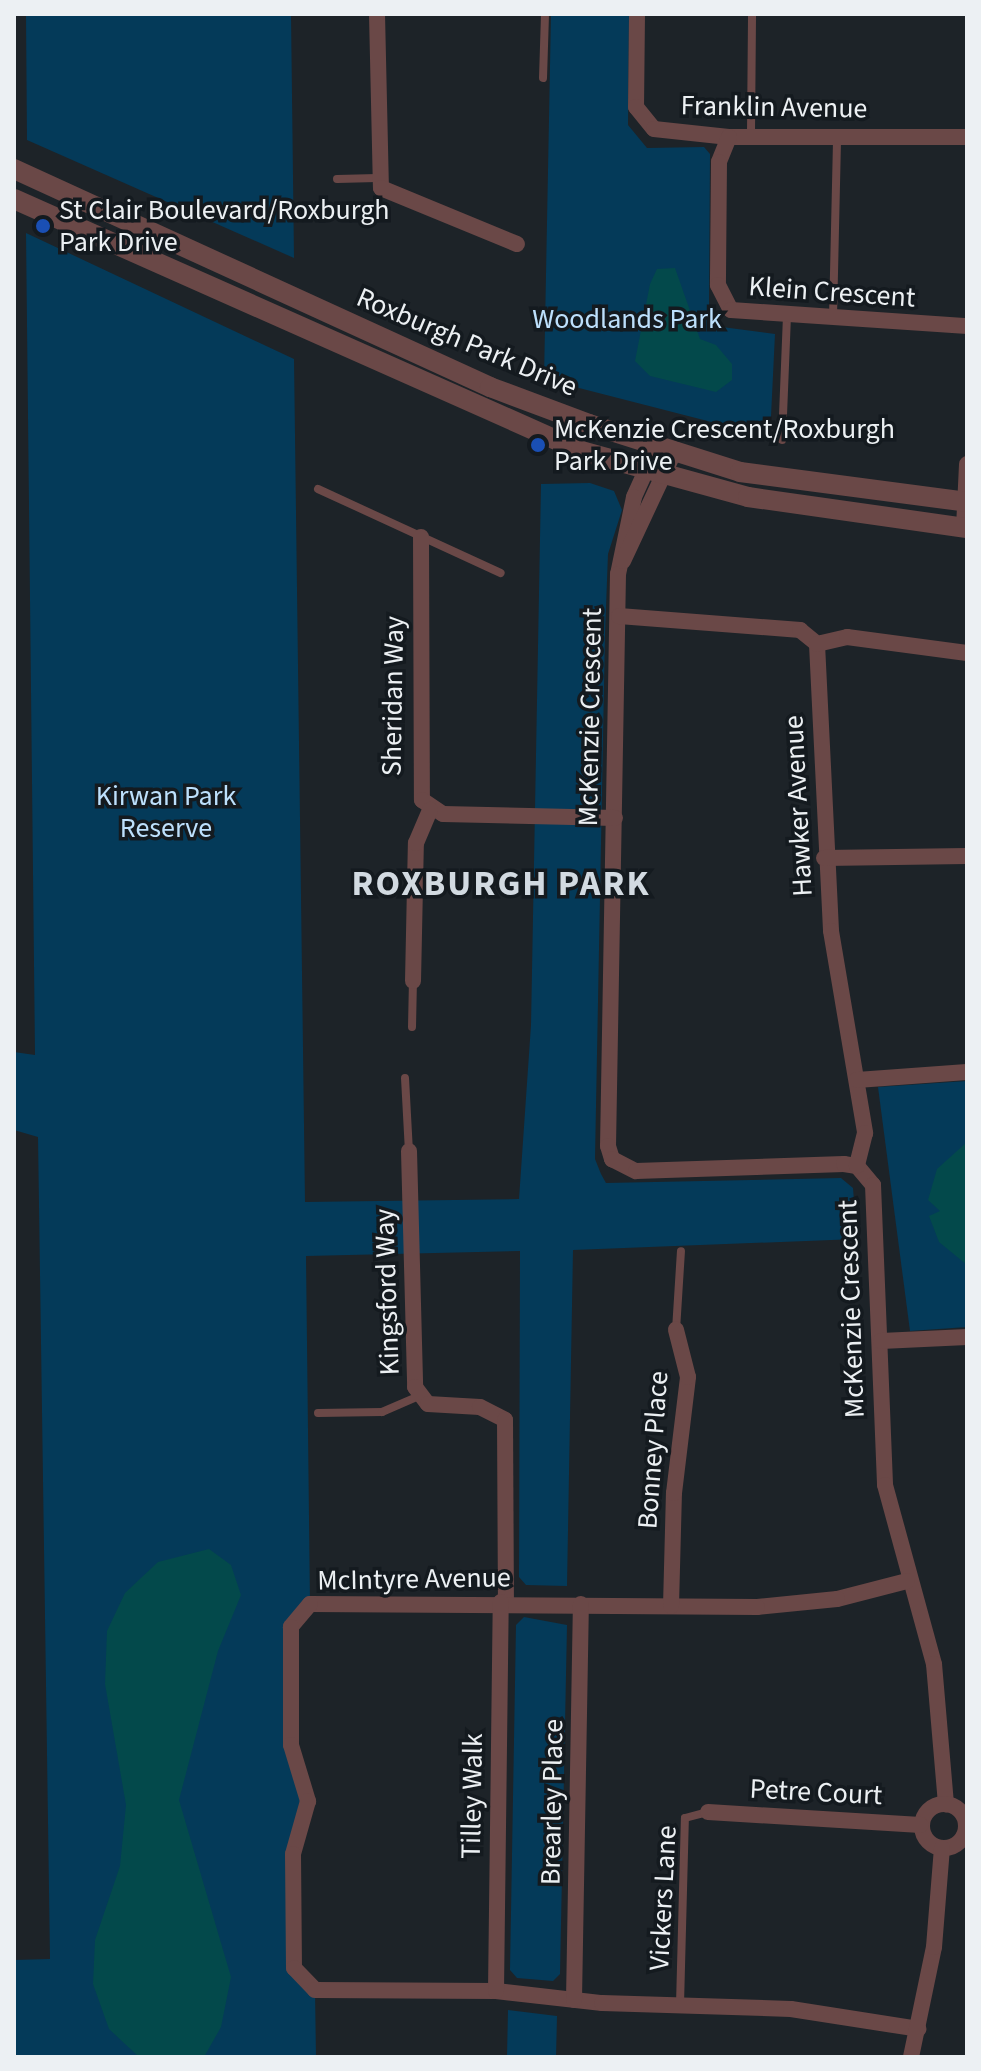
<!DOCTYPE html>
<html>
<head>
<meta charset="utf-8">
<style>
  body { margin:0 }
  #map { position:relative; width:981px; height:2071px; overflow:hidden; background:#1d2328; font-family:"Source Sans 3",sans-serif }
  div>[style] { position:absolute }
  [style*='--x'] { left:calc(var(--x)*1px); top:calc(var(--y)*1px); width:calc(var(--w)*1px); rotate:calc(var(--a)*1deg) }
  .green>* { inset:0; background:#043a59 }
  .water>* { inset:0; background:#03494b }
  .service>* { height:8px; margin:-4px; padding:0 4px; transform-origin:4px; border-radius:4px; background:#6a4847 }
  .minor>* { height:16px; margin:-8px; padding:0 8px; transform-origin:8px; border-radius:8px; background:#6a4847 }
  .minor>.ring { margin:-8px; padding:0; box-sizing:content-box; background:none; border:16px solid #6a4847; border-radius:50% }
  .tertiary>* { height:20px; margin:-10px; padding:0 10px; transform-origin:10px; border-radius:10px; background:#6a4847 }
  .dots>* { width:22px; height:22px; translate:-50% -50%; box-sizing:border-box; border:4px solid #141a1f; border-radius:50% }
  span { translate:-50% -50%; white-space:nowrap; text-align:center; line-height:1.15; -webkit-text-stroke:7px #141a1f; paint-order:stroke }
  .street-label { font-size:28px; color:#ecf0f3 }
  .poi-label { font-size:28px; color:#ecf0f3 }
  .left { translate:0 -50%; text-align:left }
  .park-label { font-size:28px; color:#bde0fc }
  .district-label { font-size:36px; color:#d2dae1; font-weight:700; letter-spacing:2px }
  .frame { position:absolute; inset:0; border:16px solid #ecf0f3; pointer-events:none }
</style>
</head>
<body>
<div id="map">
  <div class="green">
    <i style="clip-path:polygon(291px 14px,294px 258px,27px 140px,26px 16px)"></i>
    <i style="clip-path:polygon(551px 14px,629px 14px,628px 125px,647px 148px,704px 147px,710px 154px,709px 313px,722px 327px,775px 334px,770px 437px,544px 379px)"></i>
    <i style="clip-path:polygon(26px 233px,294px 359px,305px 1202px,519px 1199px,531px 1025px,541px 484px,590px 483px,614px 491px,622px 510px,608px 554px,605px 634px,595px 1159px,601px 1174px,606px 1183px,841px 1178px,853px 1188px,857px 1239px,573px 1250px,567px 1586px,526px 1585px,519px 1577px,520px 1251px,306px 1256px,310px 1604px,298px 1613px,291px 1744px,306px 1782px,296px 1835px,294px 1968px,315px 1990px,316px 2057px,14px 2057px,14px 1960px,50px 1959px,38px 1137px,14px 1130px,14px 1052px,35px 1055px)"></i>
    <i style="clip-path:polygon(967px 1081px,967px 1327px,910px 1331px,878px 1087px)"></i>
    <i style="clip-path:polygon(524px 1617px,567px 1625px,560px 1974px,553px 1981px,517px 1978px,510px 1970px,516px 1625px)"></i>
    <i style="clip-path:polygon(508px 2010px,557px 2016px,556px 2057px,507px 2057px)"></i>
  </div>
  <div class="water">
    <i style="clip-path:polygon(675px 268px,700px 339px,716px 345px,732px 364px,732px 380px,716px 392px,650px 376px,635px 361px,650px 284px,657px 269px)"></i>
    <i style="clip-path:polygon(967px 1142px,967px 1265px,939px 1242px,929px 1216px,940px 1211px,928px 1200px,937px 1169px)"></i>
    <i style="clip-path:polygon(209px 1549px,231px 1565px,241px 1595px,218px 1651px,179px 1800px,231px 1977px,221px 2027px,204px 2057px,139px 2057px,109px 2029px,93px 1984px,95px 1940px,120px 1866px,126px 1805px,105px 1684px,107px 1631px,125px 1593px,158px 1562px)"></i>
  </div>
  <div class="service">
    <i style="--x:543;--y:78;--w:64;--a:-88.2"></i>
    <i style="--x:751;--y:132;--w:118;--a:-89.5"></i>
    <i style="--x:337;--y:179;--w:40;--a:-1.4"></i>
    <i style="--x:833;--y:317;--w:182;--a:-88.7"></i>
    <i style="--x:782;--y:440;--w:123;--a:-87.7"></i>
    <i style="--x:318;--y:489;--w:201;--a:24.7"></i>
    <i style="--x:412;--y:1027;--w:46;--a:-88.8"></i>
    <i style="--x:405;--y:1078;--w:73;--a:86.9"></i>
    <i style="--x:676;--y:1330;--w:79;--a:-86.4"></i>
    <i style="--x:318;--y:1413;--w:64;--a:-0.9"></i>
    <i style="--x:382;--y:1412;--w:40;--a:-23.4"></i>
    <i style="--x:680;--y:2005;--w:187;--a:-88.5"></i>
    <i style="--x:685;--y:1818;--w:24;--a:-15"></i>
  </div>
  <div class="minor">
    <i style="--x:377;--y:14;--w:174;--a:88.7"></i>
    <i style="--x:381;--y:188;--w:147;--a:22.4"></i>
    <i style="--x:637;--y:14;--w:93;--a:90.6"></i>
    <i style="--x:636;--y:107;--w:28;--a:51"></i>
    <i style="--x:654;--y:129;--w:75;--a:6.1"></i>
    <i style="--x:729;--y:137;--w:238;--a:0"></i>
    <i style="--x:729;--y:137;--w:27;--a:112"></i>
    <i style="--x:719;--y:162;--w:123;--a:90.5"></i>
    <i style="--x:718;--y:285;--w:28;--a:63"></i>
    <i style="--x:731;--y:310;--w:237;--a:3.9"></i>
    <i style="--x:657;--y:446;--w:56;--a:114.3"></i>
    <i style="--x:634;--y:497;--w:79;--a:101.7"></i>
    <i style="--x:618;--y:574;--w:572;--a:91"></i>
    <i style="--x:608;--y:1146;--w:14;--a:73"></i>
    <i style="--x:612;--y:1159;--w:27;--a:27"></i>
    <i style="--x:636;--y:1171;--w:208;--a:-1.9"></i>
    <i style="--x:844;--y:1164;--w:13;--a:9"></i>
    <i style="--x:857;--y:1166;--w:25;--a:50"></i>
    <i style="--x:873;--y:1185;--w:300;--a:87.7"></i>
    <i style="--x:885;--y:1485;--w:186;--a:74.7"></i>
    <i style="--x:934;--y:1664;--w:141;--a:85.1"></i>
    <i style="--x:964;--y:528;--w:64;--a:-87.3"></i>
    <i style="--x:421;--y:537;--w:263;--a:89.8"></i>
    <i style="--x:422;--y:800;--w:25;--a:34"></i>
    <i style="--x:443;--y:814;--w:172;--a:1.3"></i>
    <i style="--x:623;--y:561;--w:123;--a:-64.9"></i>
    <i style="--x:619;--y:616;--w:182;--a:4.4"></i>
    <i style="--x:800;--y:630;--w:22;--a:39"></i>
    <i style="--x:817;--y:644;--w:287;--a:87.2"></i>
    <i style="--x:831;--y:931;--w:205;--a:80.4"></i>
    <i style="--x:865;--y:1133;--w:34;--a:104"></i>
    <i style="--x:817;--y:644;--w:31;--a:-13"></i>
    <i style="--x:847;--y:637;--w:121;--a:7.6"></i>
    <i style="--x:824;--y:858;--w:143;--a:-0.8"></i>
    <i style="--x:413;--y:981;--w:138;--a:-88.8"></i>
    <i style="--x:416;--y:843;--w:36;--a:-67"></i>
    <i style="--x:857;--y:1080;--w:110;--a:-4.2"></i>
    <i style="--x:409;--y:1151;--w:236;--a:88.5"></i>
    <i style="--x:415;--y:1387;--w:21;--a:53"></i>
    <i style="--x:428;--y:1404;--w:52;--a:3.3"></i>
    <i style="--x:480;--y:1407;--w:28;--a:27"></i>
    <i style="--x:505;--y:1420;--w:182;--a:89.7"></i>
    <i style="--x:881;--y:1341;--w:86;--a:-2.7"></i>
    <i style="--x:907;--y:1581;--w:72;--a:165.6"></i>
    <i style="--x:837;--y:1599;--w:80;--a:174.3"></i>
    <i style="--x:757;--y:1607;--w:447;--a:-179.6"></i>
    <i style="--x:310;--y:1604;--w:30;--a:130"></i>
    <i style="--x:291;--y:1627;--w:118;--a:90"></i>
    <i style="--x:291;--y:1745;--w:59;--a:73.1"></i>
    <i style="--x:308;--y:1801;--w:55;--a:105.8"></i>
    <i style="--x:293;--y:1854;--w:114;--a:89.5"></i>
    <i style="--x:294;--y:1968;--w:30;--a:46"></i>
    <i style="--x:315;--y:1990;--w:181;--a:0.3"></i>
    <i style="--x:496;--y:1991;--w:107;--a:6.5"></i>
    <i style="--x:602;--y:2003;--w:189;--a:1.8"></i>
    <i style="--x:791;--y:2009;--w:129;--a:8.9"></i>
    <i style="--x:671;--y:1606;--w:113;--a:-88.5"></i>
    <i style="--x:674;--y:1493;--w:117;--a:-83.1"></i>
    <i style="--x:688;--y:1377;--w:49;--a:-104.3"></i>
    <i class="ring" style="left:922px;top:1804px;width:28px;height:28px"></i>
    <i style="--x:708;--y:1812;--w:213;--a:3.5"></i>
    <i style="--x:496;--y:1991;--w:389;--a:-89.3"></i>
    <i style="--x:574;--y:2000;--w:396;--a:-89"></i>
    <i style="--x:911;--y:2057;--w:112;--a:-78.2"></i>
    <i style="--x:934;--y:1947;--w:99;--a:-85.4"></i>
  </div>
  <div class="tertiary">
    <i style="--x:14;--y:169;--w:524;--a:24.61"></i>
    <i style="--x:490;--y:387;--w:106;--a:20.5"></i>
    <i style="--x:589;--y:424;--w:158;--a:17.6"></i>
    <i style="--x:740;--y:472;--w:229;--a:7.5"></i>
    <i style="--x:14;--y:199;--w:620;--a:23.96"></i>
    <i style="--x:581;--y:451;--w:173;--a:15.4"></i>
    <i style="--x:748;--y:497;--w:221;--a:8.1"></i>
  </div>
  <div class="dots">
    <i style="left:43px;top:226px;background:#1a4fb4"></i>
    <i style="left:538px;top:445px;background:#1a4fb4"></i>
  </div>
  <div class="street-label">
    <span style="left:774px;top:107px;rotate:1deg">Franklin Avenue</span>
    <span style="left:832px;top:292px;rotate:4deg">Klein Crescent</span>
    <span style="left:467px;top:342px;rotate:23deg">Roxburgh Park Drive</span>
    <span style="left:393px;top:696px;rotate:-89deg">Sheridan Way</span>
    <span style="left:590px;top:717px;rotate:-89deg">McKenzie Crescent</span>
    <span style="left:798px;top:806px;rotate:-93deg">Hawker Avenue</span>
    <span style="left:387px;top:1292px;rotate:-92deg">Kingsford Way</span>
    <span style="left:851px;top:1309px;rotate:-92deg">McKenzie Crescent</span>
    <span style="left:653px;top:1450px;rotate:-86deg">Bonney Place</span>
    <span style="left:414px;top:1579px;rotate:-1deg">McIntyre Avenue</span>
    <span style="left:816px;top:1792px;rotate:3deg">Petre Court</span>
    <span style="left:472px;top:1796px;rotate:-89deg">Tilley Walk</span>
    <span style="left:552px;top:1802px;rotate:-89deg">Brearley Place</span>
    <span style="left:663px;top:1898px;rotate:-87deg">Vickers Lane</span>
  </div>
  <div class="poi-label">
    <span class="left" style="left:59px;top:226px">St Clair Boulevard/Roxburgh<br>Park Drive</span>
    <span class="left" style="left:554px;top:445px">McKenzie Crescent/Roxburgh<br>Park Drive</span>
  </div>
  <div class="park-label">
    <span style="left:627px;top:319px">Woodlands Park</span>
    <span style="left:166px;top:812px">Kirwan Park<br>Reserve</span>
  </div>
  <div class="district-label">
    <span style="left:501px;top:884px">ROXBURGH PARK</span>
  </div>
  <div class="frame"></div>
</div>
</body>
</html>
